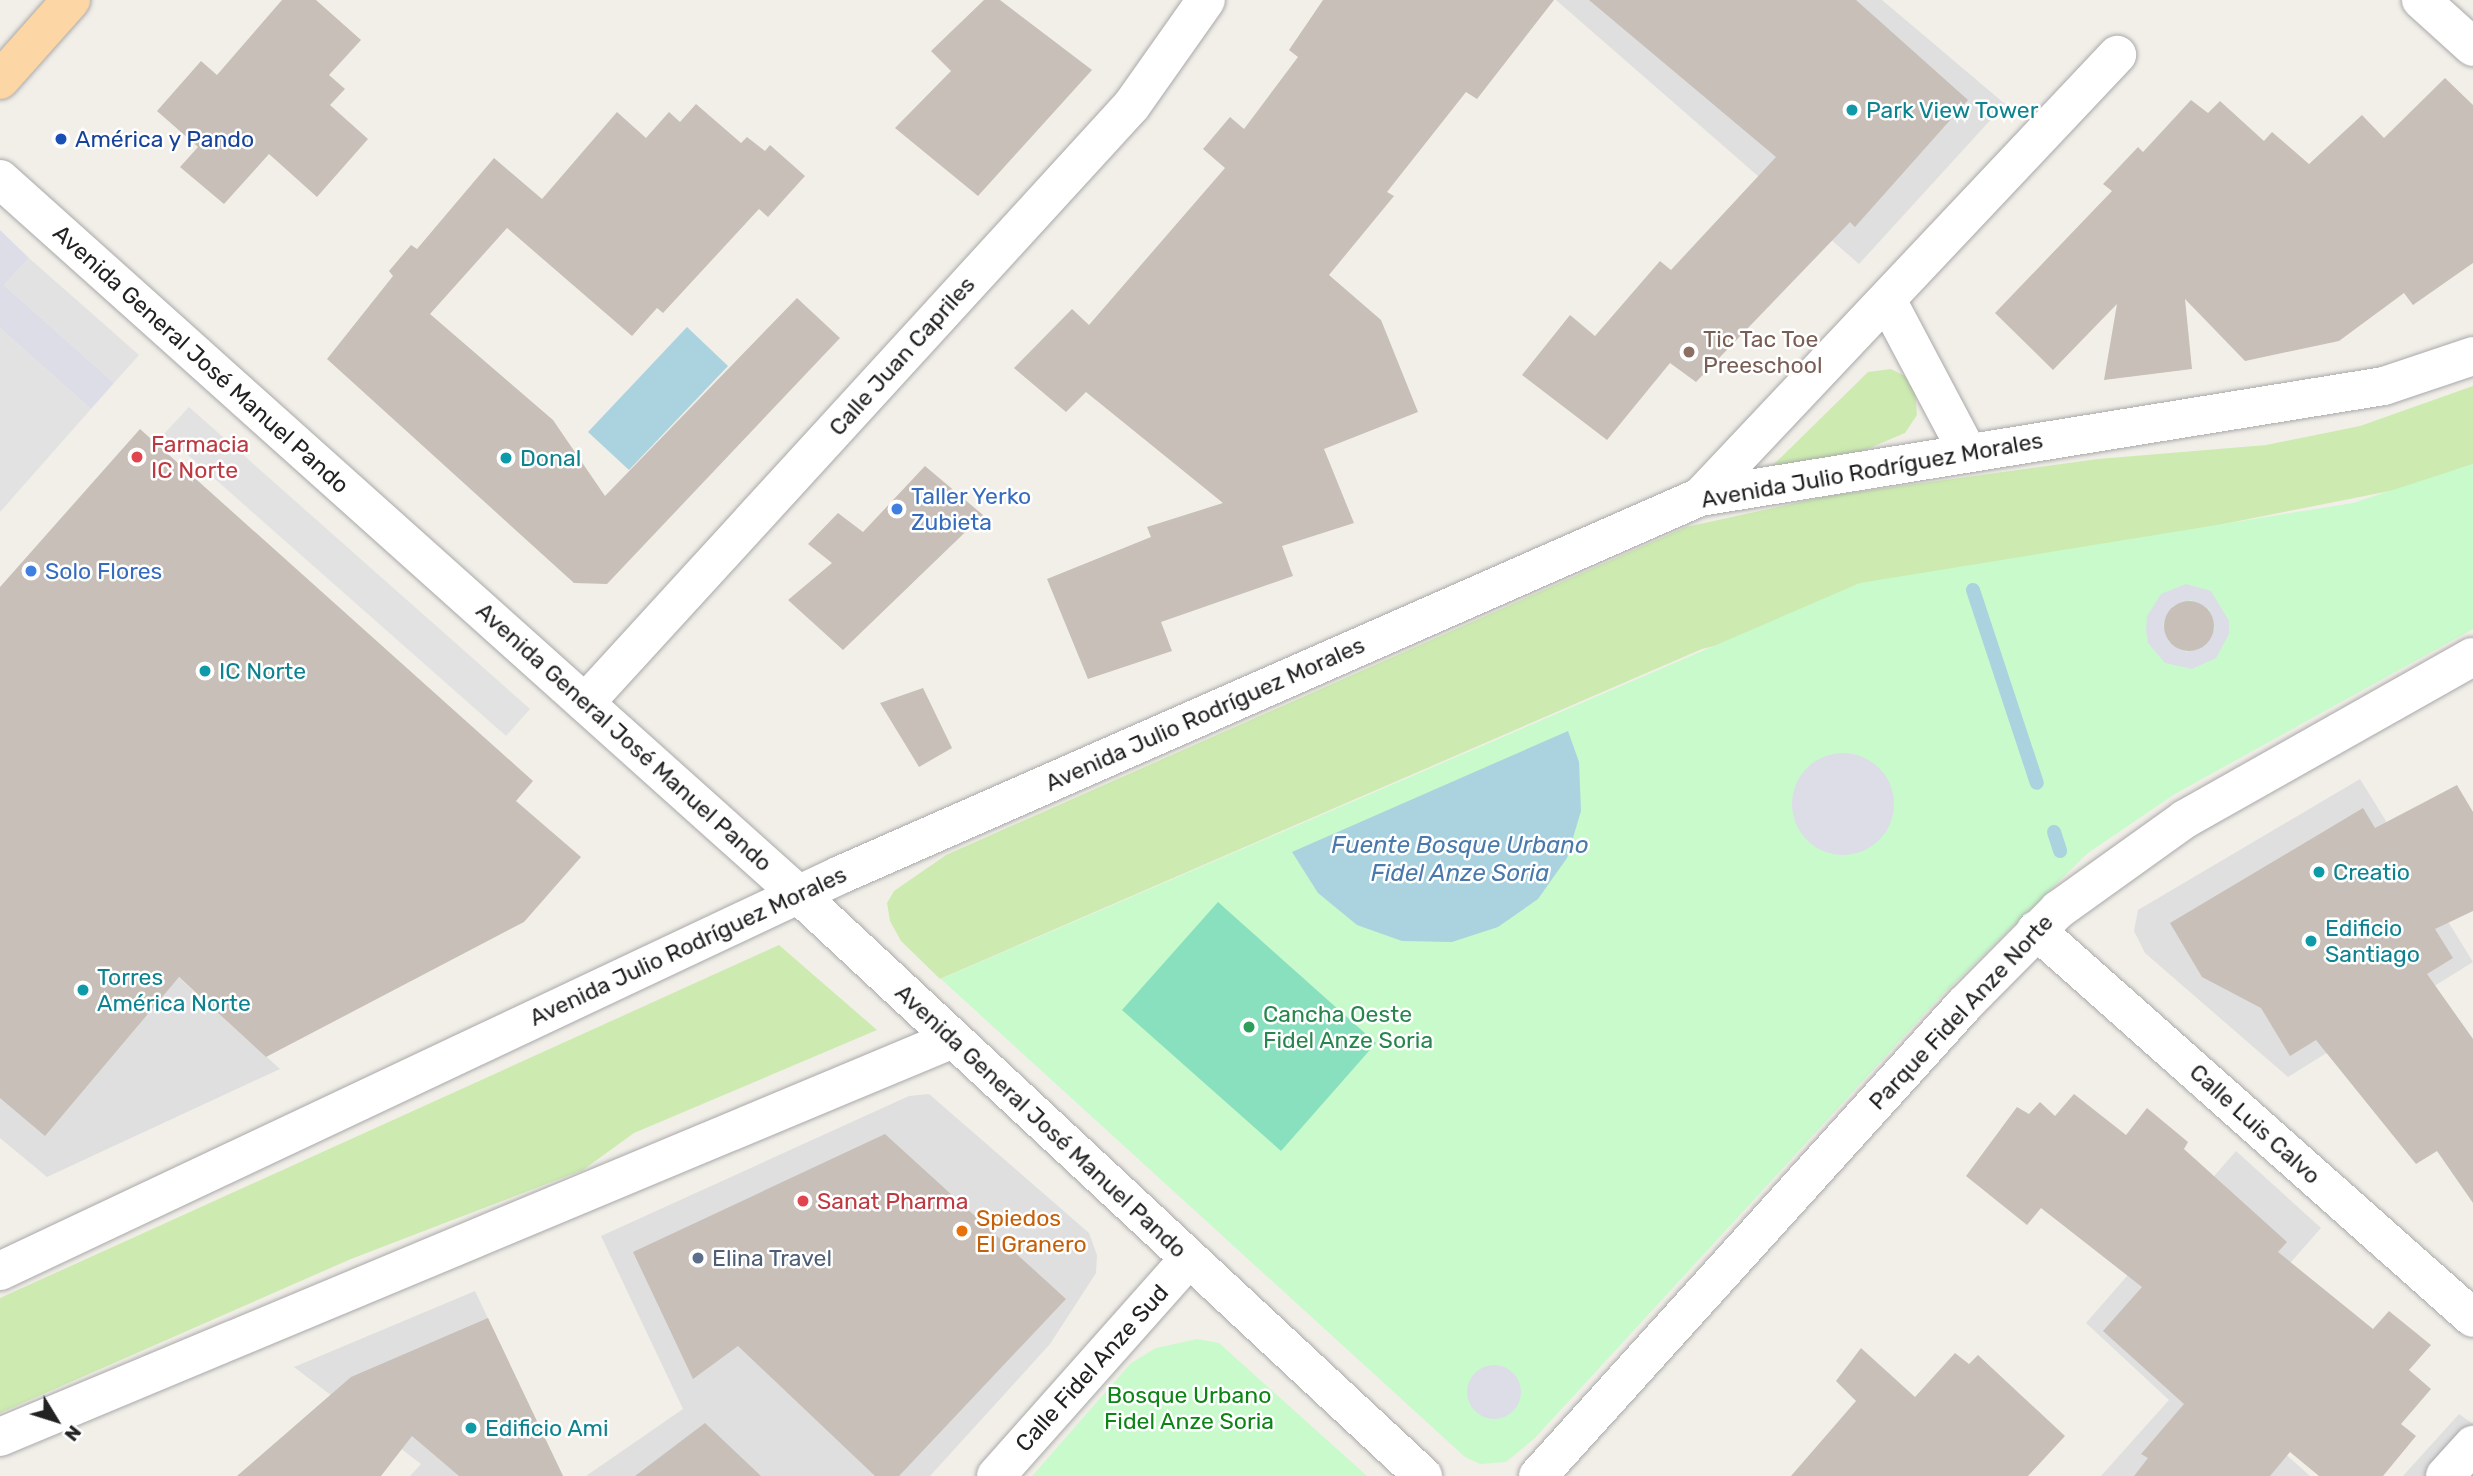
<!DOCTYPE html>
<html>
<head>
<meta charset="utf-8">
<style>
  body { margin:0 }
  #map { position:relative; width:2473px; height:1476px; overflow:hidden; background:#f2efe9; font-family:Rubik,sans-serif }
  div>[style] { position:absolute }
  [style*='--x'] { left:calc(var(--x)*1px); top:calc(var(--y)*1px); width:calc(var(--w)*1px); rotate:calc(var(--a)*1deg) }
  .residential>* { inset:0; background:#e0dfdf }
  .grass>* { inset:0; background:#cdebb0 }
  .park>* { inset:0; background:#c8facc }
  .pitch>* { inset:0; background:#88e0be }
  .parking>* { inset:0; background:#e2e2e2 }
  .plaza>* { inset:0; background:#dddde8 }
  .round { border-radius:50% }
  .water>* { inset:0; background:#aad3df }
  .stream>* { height:14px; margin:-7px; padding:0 7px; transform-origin:7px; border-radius:7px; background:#aad3df }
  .building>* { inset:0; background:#c7bfb8 }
  .roads { filter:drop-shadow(0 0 2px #a9a9a9) drop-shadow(0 0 2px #a9a9a9) }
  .minor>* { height:38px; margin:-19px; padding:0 19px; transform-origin:19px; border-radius:19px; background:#fff }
  .major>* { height:38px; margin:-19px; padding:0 19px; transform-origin:19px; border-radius:19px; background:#fcd6a4 }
  .dots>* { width:19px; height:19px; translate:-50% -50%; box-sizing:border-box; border:4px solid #fff; border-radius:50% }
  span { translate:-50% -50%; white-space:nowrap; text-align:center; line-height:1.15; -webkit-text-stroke:5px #fff; paint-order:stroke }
  .culture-label { font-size:23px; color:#0d838f }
  .left { translate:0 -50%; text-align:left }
  .transit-label { font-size:23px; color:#164399 }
  .education-label { font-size:23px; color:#785e54 }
  .street-label { font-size:23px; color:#222 }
  .health-label { font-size:23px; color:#be3a42 }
  .shop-label { font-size:23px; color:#366cbe }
  .leisure-label { font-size:23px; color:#27864d }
  .food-label { font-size:23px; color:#c56008 }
  .service-label { font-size:23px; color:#4e5e75 }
  .park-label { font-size:23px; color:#0c8416 }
  .water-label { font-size:24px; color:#4a7aab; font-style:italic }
  .north { position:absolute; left:21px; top:1385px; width:70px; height:70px; -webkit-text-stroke:5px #fff; paint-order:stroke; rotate:128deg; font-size:19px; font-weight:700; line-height:28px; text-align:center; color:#222 }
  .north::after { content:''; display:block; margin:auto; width:24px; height:32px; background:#222; clip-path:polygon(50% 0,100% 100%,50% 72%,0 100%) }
</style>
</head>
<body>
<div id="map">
  <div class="residential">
    <i style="clip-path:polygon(1556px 0,1882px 0,2005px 104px,1859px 264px)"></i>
    <i style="clip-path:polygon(2360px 779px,2473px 962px,2288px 1077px,2145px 953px,2134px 931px,2138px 910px)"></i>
    <i style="clip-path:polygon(0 816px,280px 1069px,47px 1177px,0 1138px)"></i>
    <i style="clip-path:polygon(929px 1094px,1089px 1233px,1097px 1255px,1096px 1273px,1050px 1344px,930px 1476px,586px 1476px,683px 1409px,601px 1236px,909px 1096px)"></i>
    <i style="clip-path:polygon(2236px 1151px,2321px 1228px,2194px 1372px,2310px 1476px,2101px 1476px,2169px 1400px,2086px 1323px)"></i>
    <i style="clip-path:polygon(475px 1291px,563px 1476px,410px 1476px,421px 1464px,294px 1367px)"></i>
    <i style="clip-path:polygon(2459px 1414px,2473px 1424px,2473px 1476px,2403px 1476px)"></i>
  </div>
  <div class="grass">
    <i style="clip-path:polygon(1891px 369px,1905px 376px,1915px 392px,1917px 415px,1905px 433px,1827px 466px,1771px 467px,1868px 372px)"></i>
    <i style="clip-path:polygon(2473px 386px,2473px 464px,2400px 489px,2193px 530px,1702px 649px,940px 979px,901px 941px,890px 921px,887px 903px,894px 891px,946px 855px,1686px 527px,1828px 496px,2098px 459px,2266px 445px,2360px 426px)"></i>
    <i style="clip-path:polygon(779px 945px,877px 1030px,634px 1133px,583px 1170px,351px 1259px,0 1413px,0 1298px)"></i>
  </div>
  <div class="park">
    <i style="clip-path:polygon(2473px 464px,2473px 629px,2175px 794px,2088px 853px,1940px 997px,1535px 1438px,1506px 1462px,1480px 1464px,1465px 1457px,941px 979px,1860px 583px,2353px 503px)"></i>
    <i style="clip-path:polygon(1197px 1339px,1219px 1343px,1367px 1476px,1032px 1476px,1131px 1363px,1156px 1348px)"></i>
  </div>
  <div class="pitch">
    <i style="clip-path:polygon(1218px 902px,1376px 1043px,1281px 1151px,1122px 1010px)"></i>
  </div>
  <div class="parking">
    <i style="clip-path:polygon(29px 258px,139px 355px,114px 383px,4px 285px)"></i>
    <i style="clip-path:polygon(0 328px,91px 409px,0 512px)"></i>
    <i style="clip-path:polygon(189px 407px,530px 709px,506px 736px,164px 434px)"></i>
  </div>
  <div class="plaza">
    <i style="clip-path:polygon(0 230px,29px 258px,4px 285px,114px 383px,91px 409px,0 328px)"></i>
    <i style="clip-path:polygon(evenodd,2186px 584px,2211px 591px,2229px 621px,2229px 634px,2216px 658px,2192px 669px,2165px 663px,2148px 643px,2146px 630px,2147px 616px,2161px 594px,2186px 584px,2191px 600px,2209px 609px,2215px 629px,2205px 646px,2186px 652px,2169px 642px,2163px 624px,2173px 606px,2191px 600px)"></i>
    <i class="round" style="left:1792px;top:753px;width:102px;height:102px"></i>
    <i class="round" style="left:1467px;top:1365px;width:54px;height:54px"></i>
  </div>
  <div class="water">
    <i style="clip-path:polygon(687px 327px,728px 366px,629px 470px,588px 432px)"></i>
    <i style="clip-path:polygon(1568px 731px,1579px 762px,1581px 811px,1567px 858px,1538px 899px,1498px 927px,1452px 942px,1402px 941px,1357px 925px,1318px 893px,1292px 852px)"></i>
  </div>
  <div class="stream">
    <i style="--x:1973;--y:590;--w:203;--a:71.7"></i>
    <i style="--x:2054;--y:832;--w:20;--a:72"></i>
  </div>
  <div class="building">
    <i style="clip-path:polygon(282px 0,316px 0,361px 40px,329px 75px,345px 89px,330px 105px,368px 139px,317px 197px,269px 154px,224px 204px,180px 167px,198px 147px,157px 111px,201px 61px,217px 75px)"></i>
    <i style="clip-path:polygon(984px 0,1000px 0,1092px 70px,978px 196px,895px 128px,951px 71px,931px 51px)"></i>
    <i style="clip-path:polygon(1323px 0,1554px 0,1477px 99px,1466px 92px,1387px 192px,1394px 196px,1329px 275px,1381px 320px,1418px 412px,1324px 449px,1354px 523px,1282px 546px,1293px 576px,1161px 622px,1172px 651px,1088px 679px,1047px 579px,1151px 537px,1147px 527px,1223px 503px,1086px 392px,1066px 412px,1014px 368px,1072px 309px,1089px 325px,1225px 168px,1203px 149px,1230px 117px,1244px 129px,1298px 57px,1289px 50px)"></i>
    <i style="clip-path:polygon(1589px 0,1856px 0,1968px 100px,1855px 227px,1850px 222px,1696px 382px,1670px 363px,1607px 440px,1522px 375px,1570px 315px,1595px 336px,1660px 261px,1671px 270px,1776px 157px)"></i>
    <i style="clip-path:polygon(2445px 78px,2473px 105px,2473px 263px,2413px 305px,2404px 293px,2339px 341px,2245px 361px,2185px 299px,2192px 369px,2104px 380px,2117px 304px,2053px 370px,1995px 313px,2112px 191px,2103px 184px,2138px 147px,2143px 152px,2191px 100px,2208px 113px,2220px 101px,2264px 141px,2272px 132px,2309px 164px,2362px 115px,2384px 138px)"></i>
    <i style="clip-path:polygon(696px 104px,741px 143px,747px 137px,765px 151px,770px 145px,805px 176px,768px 217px,759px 209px,663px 313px,657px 308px,632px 336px,507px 228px,430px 314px,553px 420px,605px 496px,797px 298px,840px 338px,607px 584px,574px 583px,327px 359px,393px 276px,389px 271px,411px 245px,417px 249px,494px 158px,542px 199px,617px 112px,646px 138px,669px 112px,680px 122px)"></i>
    <i style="clip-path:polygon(140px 429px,533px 781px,516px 801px,581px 857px,524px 922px,266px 1057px,179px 977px,45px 1136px,0 1098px,0 587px)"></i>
    <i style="clip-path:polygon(925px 466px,983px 515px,843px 650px,788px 600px,832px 563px,808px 544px,838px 513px,863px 532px)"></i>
    <i class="round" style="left:2164px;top:601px;width:50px;height:50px"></i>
    <i style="clip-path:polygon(923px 688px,952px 748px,919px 767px,880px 703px)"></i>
    <i style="clip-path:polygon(2457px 785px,2473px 812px,2473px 911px,2435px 929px,2453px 958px,2427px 974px,2473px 1039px,2473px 1203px,2437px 1151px,2416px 1164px,2316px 1040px,2290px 1056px,2261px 1008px,2202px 977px,2170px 923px,2363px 808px,2375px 828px)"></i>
    <i style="clip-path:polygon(2074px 1094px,2126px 1135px,2147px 1108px,2188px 1142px,2184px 1149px,2287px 1242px,2278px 1252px,2373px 1329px,2389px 1311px,2431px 1345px,2409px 1370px,2431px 1389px,2401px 1424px,2416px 1436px,2383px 1476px,2319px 1476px,2290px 1452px,2270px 1476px,2134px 1476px,2148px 1458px,2141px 1454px,2184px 1404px,2103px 1331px,2142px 1287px,2041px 1208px,2027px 1225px,1966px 1176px,2017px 1107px,2029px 1114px,2040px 1102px,2055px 1116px)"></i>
    <i style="clip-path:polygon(885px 1134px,1066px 1299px,899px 1476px,875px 1476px,738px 1346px,693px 1379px,633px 1252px)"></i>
    <i style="clip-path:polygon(488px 1318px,563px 1476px,459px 1476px,412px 1436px,381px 1476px,237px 1476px,351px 1377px)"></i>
    <i style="clip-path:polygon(1861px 1348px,1915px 1397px,1955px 1353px,1969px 1364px,1978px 1355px,2065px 1436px,2028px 1476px,1791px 1476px,1856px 1401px,1836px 1381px)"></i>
    <i style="clip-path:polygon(705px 1423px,761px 1476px,635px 1476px)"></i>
  </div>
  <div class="roads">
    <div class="minor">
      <i style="--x:2421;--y:0;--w:70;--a:42.1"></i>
      <i style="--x:0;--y:179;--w:1071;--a:41.86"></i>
      <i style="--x:798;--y:894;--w:854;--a:42.96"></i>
      <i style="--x:1887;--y:300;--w:173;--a:62.1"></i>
      <i style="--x:1700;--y:497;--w:608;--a:-46.67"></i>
      <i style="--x:585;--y:703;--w:810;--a:-47.55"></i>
      <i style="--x:1132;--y:105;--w:128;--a:-54.8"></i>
      <i style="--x:2036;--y:930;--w:584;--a:41.6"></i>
      <i style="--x:0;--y:1271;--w:929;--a:-25.24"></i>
      <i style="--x:840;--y:875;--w:939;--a:-23.73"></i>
      <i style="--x:1700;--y:497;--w:693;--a:-9.22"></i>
      <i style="--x:2384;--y:386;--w:94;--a:-18.6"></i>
      <i style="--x:0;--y:1437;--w:1033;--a:-22.67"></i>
      <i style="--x:996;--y:1476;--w:289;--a:-48.4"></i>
      <i style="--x:1538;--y:1476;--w:635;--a:-47.87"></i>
      <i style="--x:1964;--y:1005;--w:134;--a:-45.3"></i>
      <i style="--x:2058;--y:910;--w:156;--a:-35.6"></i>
      <i style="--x:2185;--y:819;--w:330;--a:-29.4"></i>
      <i style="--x:2445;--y:1476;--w:42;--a:-47.9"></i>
    </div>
    <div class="major">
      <i style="--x:0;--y:80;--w:107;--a:-48.4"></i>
    </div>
  </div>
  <div class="dots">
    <i style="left:1852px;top:110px;background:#0f9aa8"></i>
    <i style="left:61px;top:139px;background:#1a4fb4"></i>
    <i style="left:1689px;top:352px;background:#8d6e63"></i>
    <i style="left:137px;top:457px;background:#e0444e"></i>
    <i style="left:506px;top:458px;background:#0f9aa8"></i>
    <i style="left:897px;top:509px;background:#3f7fe0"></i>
    <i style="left:31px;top:571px;background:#3f7fe0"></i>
    <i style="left:205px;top:671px;background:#0f9aa8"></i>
    <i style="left:2319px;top:872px;background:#0f9aa8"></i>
    <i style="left:2311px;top:941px;background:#0f9aa8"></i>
    <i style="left:83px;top:990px;background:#0f9aa8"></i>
    <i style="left:1249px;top:1027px;background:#2e9e5b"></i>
    <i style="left:803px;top:1201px;background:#e0444e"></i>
    <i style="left:962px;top:1231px;background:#e8710a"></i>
    <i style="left:698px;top:1258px;background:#5c6f8a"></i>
    <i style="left:471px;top:1428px;background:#0f9aa8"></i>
  </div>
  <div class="culture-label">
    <span class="left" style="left:1866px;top:110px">Park View Tower</span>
    <span class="left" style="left:520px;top:458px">Donal</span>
    <span class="left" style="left:219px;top:671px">IC Norte</span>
    <span class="left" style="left:2333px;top:872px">Creatio</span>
    <span class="left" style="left:2325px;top:941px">Edificio<br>Santiago</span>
    <span class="left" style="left:97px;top:990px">Torres<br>América Norte</span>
    <span class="left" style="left:485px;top:1428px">Edificio Ami</span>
  </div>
  <div class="transit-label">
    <span class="left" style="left:75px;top:139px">América y Pando</span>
  </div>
  <div class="education-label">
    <span class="left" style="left:1703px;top:352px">Tic Tac Toe<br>Preeschool</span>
  </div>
  <div class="street-label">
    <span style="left:902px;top:356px;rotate:-48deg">Calle Juan Capriles</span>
    <span style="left:201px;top:359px;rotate:42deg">Avenida General José Manuel Pando</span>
    <span style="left:1872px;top:470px;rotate:-10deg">Avenida Julio Rodríguez Morales</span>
    <span style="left:1205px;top:714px;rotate:-24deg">Avenida Julio Rodríguez Morales</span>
    <span style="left:624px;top:737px;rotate:42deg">Avenida General José Manuel Pando</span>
    <span style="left:688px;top:946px;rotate:-25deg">Avenida Julio Rodríguez Morales</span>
    <span style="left:1961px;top:1012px;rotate:-47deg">Parque Fidel Anze Norte</span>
    <span style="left:1041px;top:1121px;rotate:43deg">Avenida General José Manuel Pando</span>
    <span style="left:2255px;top:1124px;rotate:42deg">Calle Luis Calvo</span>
    <span style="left:1092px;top:1368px;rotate:-48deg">Calle Fidel Anze Sud</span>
  </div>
  <div class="health-label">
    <span class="left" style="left:151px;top:457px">Farmacia<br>IC Norte</span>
    <span class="left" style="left:817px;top:1201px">Sanat Pharma</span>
  </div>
  <div class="shop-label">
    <span class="left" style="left:911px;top:509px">Taller Yerko<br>Zubieta</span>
    <span class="left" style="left:45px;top:571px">Solo Flores</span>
  </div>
  <div class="leisure-label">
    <span class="left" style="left:1263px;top:1027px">Cancha Oeste<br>Fidel Anze Soria</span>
  </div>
  <div class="food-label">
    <span class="left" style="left:976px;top:1231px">Spiedos<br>El Granero</span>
  </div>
  <div class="service-label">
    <span class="left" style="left:712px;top:1258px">Elina Travel</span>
  </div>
  <div class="park-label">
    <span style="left:1189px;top:1408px">Bosque Urbano<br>Fidel Anze Soria</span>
  </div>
  <div class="water-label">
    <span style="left:1460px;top:860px">Fuente Bosque Urbano<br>Fidel Anze Soria</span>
  </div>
  <div class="north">N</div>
</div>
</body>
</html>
